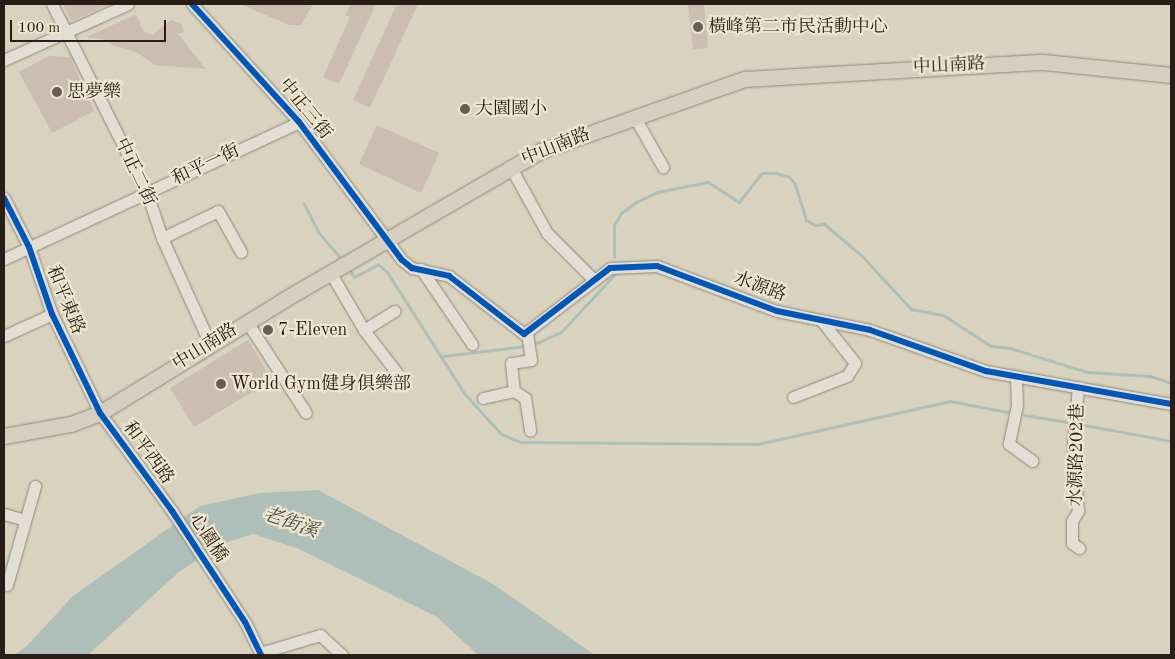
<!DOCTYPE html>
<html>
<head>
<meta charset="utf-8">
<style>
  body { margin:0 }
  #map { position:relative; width:1175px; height:659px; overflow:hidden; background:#d9d2be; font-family:"Old Standard TT","Noto Serif TC",serif }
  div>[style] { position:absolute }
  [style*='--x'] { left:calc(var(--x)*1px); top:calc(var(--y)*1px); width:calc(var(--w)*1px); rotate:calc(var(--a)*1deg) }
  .water>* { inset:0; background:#aebfba }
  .stream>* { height:3px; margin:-1.5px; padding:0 1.5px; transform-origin:1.5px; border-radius:1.5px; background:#aebfba }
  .building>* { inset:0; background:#cbbdb0 }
  .roads { filter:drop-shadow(0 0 1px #8e887c) drop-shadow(0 0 1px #8e887c) }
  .minor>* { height:11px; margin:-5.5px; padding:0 5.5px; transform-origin:5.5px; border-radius:5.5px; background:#e2ded4 }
  .major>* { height:15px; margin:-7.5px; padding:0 7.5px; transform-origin:7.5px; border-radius:7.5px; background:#d6cfc0 }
  .cycleway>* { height:6px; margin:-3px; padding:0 3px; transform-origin:3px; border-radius:3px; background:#0057b8 }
  .dots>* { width:14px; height:14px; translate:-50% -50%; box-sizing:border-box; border:2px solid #ede5ce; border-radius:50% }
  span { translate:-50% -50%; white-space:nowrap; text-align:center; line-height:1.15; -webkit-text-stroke:4.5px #ede5ce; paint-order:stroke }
  .poi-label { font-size:18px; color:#291e17 }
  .left { translate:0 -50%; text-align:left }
  .street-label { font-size:18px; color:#291e17 }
  .water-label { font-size:19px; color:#4b4c47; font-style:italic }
  .frame { position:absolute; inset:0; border:5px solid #291e17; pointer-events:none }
  .scale { position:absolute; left:10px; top:20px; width:156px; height:22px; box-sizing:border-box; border:2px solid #291e17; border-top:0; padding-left:6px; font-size:15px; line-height:18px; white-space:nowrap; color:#291e17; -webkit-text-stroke:4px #ede5ce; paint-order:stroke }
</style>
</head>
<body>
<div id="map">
  <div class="water">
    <i style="clip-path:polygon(318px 490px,493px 584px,595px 655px,478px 655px,437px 617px,299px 549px,253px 534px,222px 544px,180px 571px,88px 655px,13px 655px,26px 647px,73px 596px,200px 506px,260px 493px)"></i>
  </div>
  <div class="stream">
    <i style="--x:304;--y:204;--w:31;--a:63"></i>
    <i style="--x:318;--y:232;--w:32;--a:49"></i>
    <i style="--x:614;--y:257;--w:32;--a:-90"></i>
    <i style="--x:614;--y:225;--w:14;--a:-60"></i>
    <i style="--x:621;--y:213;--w:19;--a:-36"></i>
    <i style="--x:636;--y:202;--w:23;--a:-25"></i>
    <i style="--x:657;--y:192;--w:52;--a:-11.1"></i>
    <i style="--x:708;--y:182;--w:37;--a:33"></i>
    <i style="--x:739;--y:202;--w:37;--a:-52"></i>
    <i style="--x:762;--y:173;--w:13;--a:0"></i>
    <i style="--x:775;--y:173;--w:13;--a:13"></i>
    <i style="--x:788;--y:176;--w:11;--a:49"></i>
    <i style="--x:795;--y:184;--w:38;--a:73"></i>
    <i style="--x:806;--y:220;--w:10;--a:29"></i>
    <i style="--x:815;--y:225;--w:9;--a:-6"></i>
    <i style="--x:824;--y:224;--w:48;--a:40"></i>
    <i style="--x:861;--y:255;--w:74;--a:47.2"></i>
    <i style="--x:911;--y:309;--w:33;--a:11"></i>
    <i style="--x:943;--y:315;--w:57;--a:32.9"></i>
    <i style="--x:991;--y:346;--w:19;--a:6"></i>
    <i style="--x:1010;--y:348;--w:81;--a:17.3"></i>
    <i style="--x:1087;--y:372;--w:63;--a:3.6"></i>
    <i style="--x:1150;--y:376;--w:22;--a:18"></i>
    <i style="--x:350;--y:271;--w:7;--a:56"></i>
    <i style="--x:354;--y:277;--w:27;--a:-28"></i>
    <i style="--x:378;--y:264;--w:12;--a:42"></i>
    <i style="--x:387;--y:272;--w:143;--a:57.5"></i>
    <i style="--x:464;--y:393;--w:55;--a:47.9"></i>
    <i style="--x:501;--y:434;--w:22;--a:22"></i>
    <i style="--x:521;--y:442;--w:237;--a:0.5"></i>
    <i style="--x:758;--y:444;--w:197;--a:-12.6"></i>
    <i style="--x:950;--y:401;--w:58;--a:10.9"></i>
    <i style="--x:532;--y:345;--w:32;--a:-24"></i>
    <i style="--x:561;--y:332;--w:82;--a:-47"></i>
    <i style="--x:443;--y:356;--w:84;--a:-6.9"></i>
    <i style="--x:1024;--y:415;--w:44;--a:9.2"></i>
    <i style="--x:1084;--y:425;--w:88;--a:10.4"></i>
  </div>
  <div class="building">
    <i style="clip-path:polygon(63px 4px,109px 4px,72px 21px)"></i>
    <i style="clip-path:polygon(240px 4px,313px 4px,301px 25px,289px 25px)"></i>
    <i style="clip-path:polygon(350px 4px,376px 4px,339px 84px,323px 77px,350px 17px,345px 15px)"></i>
    <i style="clip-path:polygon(397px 4px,418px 4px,370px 108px,353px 100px)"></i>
    <i style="clip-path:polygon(704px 4px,708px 48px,693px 49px,688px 5px)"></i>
    <i style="clip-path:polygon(136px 14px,143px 31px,152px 35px,171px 20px,181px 24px,184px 32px,178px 34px,206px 69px,155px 65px,136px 52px,112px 45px,109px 40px,87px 37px)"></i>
    <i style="clip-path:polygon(49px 56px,70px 57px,94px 111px,52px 133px,19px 72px)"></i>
    <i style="clip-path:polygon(377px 125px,439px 153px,421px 193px,359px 164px)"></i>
    <i style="clip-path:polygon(248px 340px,272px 380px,194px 427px,170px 388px)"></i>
  </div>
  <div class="roads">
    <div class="minor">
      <i style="--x:52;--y:4;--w:212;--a:63.3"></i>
      <i style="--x:147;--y:193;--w:47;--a:71.6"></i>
      <i style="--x:162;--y:238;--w:116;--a:65.6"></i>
      <i style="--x:192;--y:4;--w:159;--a:47.8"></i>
      <i style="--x:299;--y:122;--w:172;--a:53.3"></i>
      <i style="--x:402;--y:260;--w:13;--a:39"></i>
      <i style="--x:412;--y:268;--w:38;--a:12"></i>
      <i style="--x:449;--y:276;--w:95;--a:37.7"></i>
      <i style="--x:524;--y:334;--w:108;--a:-37.5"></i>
      <i style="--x:610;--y:268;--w:47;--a:-2.4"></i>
      <i style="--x:657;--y:266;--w:128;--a:20.6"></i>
      <i style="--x:777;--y:311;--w:95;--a:11.5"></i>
      <i style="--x:870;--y:330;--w:123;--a:19.5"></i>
      <i style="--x:986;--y:371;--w:188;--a:10.1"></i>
      <i style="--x:4;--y:60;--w:136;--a:-24.3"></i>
      <i style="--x:634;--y:116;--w:59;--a:60.4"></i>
      <i style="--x:510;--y:166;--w:77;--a:61.1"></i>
      <i style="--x:547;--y:233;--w:65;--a:45"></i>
      <i style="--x:4;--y:198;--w:55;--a:63"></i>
      <i style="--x:29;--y:247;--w:71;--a:71.1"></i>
      <i style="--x:52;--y:314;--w:110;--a:64.1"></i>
      <i style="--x:100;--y:413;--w:122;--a:53.7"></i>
      <i style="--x:172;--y:511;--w:133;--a:56.7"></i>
      <i style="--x:245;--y:622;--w:37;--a:64"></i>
      <i style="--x:162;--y:238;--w:62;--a:-25.7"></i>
      <i style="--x:218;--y:211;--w:47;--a:60.7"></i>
      <i style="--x:4;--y:259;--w:325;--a:-24.9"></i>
      <i style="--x:421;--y:269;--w:91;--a:55.8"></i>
      <i style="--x:330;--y:272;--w:67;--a:59.6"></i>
      <i style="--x:364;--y:330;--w:54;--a:52.5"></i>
      <i style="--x:247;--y:322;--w:108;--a:57"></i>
      <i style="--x:364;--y:330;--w:36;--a:-32"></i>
      <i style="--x:527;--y:332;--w:28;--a:82"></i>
      <i style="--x:531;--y:360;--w:20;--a:171"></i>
      <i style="--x:511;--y:363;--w:28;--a:84"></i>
      <i style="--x:514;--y:391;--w:13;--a:32"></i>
      <i style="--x:525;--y:398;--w:33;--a:81"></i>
      <i style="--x:4;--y:336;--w:53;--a:-24.6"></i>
      <i style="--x:1016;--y:377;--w:28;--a:88"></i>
      <i style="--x:1017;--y:405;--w:40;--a:102"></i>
      <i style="--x:1009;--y:444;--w:29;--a:36"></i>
      <i style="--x:1078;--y:387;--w:55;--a:95.2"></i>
      <i style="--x:1073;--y:442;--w:69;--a:85.9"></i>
      <i style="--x:1078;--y:511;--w:12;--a:121"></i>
      <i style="--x:1072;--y:521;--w:22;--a:90"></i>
      <i style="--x:1072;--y:543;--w:9;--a:36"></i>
      <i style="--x:793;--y:397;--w:58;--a:-21.3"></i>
      <i style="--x:847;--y:376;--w:15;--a:-58"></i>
      <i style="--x:855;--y:363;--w:55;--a:-128.3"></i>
      <i style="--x:483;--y:398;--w:32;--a:-13"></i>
      <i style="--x:4;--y:514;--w:22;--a:16"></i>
      <i style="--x:7;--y:585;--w:103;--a:-74.2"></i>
      <i style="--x:260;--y:653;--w:63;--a:-16.7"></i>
      <i style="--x:320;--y:635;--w:30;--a:42"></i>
    </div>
    <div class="major">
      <i style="--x:4;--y:436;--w:68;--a:-10.2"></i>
      <i style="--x:71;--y:424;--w:31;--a:-21"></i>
      <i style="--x:100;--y:413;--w:217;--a:-31.6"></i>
      <i style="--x:285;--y:299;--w:295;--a:-30.1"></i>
      <i style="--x:540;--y:151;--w:217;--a:-19.4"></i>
      <i style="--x:745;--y:79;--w:298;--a:-3.3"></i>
      <i style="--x:1043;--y:62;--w:129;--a:5.8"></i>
    </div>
  </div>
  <div class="cycleway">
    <i style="--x:192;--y:4;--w:159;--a:47.8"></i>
    <i style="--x:299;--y:122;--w:172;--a:53.3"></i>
    <i style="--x:402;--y:260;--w:13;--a:39"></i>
    <i style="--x:412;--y:268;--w:38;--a:12"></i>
    <i style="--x:449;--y:276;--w:95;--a:37.7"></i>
    <i style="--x:524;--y:334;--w:108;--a:-37.5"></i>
    <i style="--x:610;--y:268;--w:47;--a:-2.4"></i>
    <i style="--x:657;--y:266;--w:128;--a:20.6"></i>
    <i style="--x:777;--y:311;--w:95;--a:11.5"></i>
    <i style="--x:870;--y:330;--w:123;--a:19.5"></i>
    <i style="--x:986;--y:371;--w:188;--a:10.1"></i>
    <i style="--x:4;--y:198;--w:55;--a:63"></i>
    <i style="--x:29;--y:247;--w:71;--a:71.1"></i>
    <i style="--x:52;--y:314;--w:110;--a:64.1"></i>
    <i style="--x:100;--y:413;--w:122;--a:53.7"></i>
    <i style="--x:172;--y:511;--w:133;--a:56.7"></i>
    <i style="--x:245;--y:622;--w:37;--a:64"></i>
  </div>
  <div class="dots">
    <i style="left:698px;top:27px;background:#675d51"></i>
    <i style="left:57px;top:92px;background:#675d51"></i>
    <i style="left:465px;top:109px;background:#675d51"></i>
    <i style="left:268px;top:330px;background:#675d51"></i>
    <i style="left:221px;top:384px;background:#675d51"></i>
  </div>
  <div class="poi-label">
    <span class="left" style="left:708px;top:27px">橫峰第二市民活動中心</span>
    <span class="left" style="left:67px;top:92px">思夢樂</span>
    <span class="left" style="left:475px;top:109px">大園國小</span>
    <span class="left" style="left:278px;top:330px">7-Eleven</span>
    <span class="left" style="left:231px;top:384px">World Gym健身俱樂部</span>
  </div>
  <div class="street-label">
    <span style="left:949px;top:66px;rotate:-3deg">中山南路</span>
    <span style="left:305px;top:109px;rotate:51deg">中正三街</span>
    <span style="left:556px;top:147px;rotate:-22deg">中山南路</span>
    <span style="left:206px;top:165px;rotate:-25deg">和平一街</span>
    <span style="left:135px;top:172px;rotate:65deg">中正二街</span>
    <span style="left:760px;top:287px;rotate:20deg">水源路</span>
    <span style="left:65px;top:300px;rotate:68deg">和平東路</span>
    <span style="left:205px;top:347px;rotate:-32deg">中山南路</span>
    <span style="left:148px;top:453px;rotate:54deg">和平西路</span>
    <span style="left:1077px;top:455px;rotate:-89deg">水源路202巷</span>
    <span style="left:208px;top:538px;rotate:57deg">心園橋</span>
  </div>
  <div class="water-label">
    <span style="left:290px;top:524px;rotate:19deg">老街溪</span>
  </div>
  <div class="frame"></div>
  <div class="scale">100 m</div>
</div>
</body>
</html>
